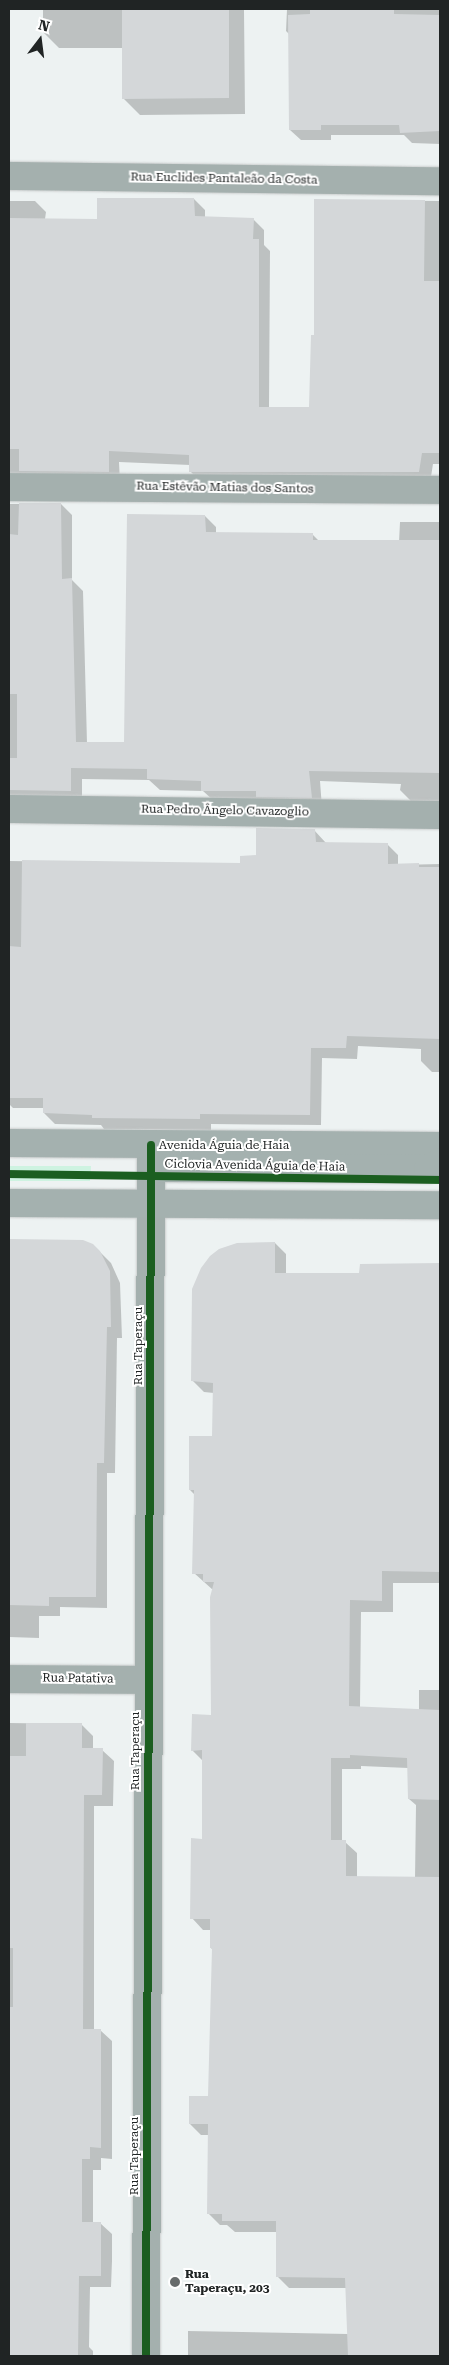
<!DOCTYPE html>
<html>
<head>
<meta charset="utf-8">
<style>
  body { margin:0 }
  #map { position:relative; width:449px; height:2365px; overflow:hidden; background:#edf2f2; font-family:"Roboto Serif",serif }
  div>[style] { position:absolute }
  [style*='--x'] { left:calc(var(--x)*1px); top:calc(var(--y)*1px); width:calc(var(--w)*1px); rotate:calc(var(--a)*1deg) }
  .green>* { inset:0; background:#cef3e1 }
  .shadow>* { inset:0; background:#0003 }
  .building>* { inset:0; background:#d4d7d9 }
  .roads { filter:drop-shadow(0 0 1px #c9cccc) drop-shadow(0 0 1px #c9cccc) }
  .minor>* { height:28px; margin:-14px; padding:0 14px; transform-origin:14px; border-radius:14px; background:#a4b0ae }
  .major>* { height:28px; margin:-14px; padding:0 14px; transform-origin:14px; border-radius:14px; background:#a4b1af }
  .cycleway>* { height:8px; margin:-4px; padding:0 4px; transform-origin:4px; border-radius:4px; background:#1b5e20 }
  .dots>* { width:14px; height:14px; translate:-50% -50%; box-sizing:border-box; border:2px solid #fff; border-radius:50% }
  span { translate:-50% -50%; white-space:nowrap; text-align:center; line-height:1.15; -webkit-text-stroke:4px #fff; paint-order:stroke }
  .street-label { font-size:12px; color:#202424 }
  .poi-label { font-size:12px; color:#202424; font-weight:700 }
  .left { translate:0 -50%; text-align:left }
  .frame { position:absolute; inset:0; border:10px solid #202424; pointer-events:none }
  .north { position:absolute; left:15px; top:15px; width:50px; height:50px; -webkit-text-stroke:4px #fff; paint-order:stroke; rotate:15deg; font-size:14px; font-weight:700; line-height:20px; text-align:center; color:#202424 }
  .north::after { content:''; display:block; margin:auto; width:18px; height:22px; background:#202424; clip-path:polygon(50% 0,100% 100%,50% 72%,0 100%) }
</style>
</head>
<body>
<div id="map">
  <div class="green">
    <i style="clip-path:polygon(9px 1166px,91px 1166px,90px 1181px,9px 1181px)"></i>
  </div>
  <div class="shadow">
    <i style="clip-path:polygon(43px 9px,244px 9px,245px 114px,140px 115px,124px 99px,123px 48px,59px 48px,43px 32px)"></i>
    <i style="clip-path:polygon(287px 9px,440px 9px,440px 144px,412px 143px,404px 135px,331px 135px,331px 140px,301px 140px,290px 130px,290px 35px,286px 31px)"></i>
    <i style="clip-path:polygon(194px 199px,205px 210px,205px 217px,253px 219px,264px 230px,264px 245px,270px 251px,269px 408px,311px 409px,315px 336px,315px 200px,440px 201px,440px 464px,433px 464px,430px 483px,201px 482px,190px 471px,190px 465px,119px 462px,120px 483px,9px 488px,9px 201px,35px 201px,46px 212px,45px 219px,98px 220px)"></i>
    <i style="clip-path:polygon(9px 504px,61px 504px,72px 515px,72px 580px,83px 591px,87px 743px,125px 743px,205px 516px,216px 527px,216px 534px,312px 534px,320px 542px,399px 542px,400px 522px,440px 522px,440px 804px,411px 801px,400px 790px,401px 784px,320px 781px,322px 808px,214px 801px,203px 791px,160px 790px,149px 780px,82px 779px,82px 801px,9px 800px)"></i>
    <i style="clip-path:polygon(314px 830px,326px 843px,387px 844px,398px 855px,398px 865px,440px 864px,440px 1072px,432px 1072px,421px 1061px,421px 1049px,358px 1046px,357px 1059px,322px 1058px,321px 1125px,211px 1124px,211px 1130px,104px 1129px,101px 1125px,55px 1124px,44px 1113px,44px 1108px,13px 1108px,9px 1104px,9px 861px,242px 864px)"></i>
    <i style="clip-path:polygon(9px 1240px,76px 1240px,99px 1251px,111px 1263px,120px 1283px,122px 1338px,117px 1338px,115px 1473px,107px 1473px,107px 1608px,60px 1607px,60px 1616px,39px 1616px,39px 1638px,9px 1637px)"></i>
    <i style="clip-path:polygon(evenodd,275px 1243px,286px 1254px,286px 1274px,361px 1275px,361px 1265px,440px 1264px,440px 1499px,397px 1506px,398px 1523px,440px 1523px,440px 1583px,393px 1583px,393px 1612px,361px 1612px,360px 1708px,419px 1710px,419px 1690px,440px 1690px,440px 2356px,188px 2356px,188px 2331px,348px 2334px,346px 2288px,289px 2288px,278px 2277px,278px 2232px,235px 2232px,227px 2225px,220px 2225px,208px 2213px,209px 2135px,201px 2135px,190px 2124px,209px 2098px,213px 1950px,211px 1948px,211px 1930px,203px 1930px,192px 1918px,203px 1840px,203px 1761px,192px 1750px,212px 1716px,213px 1590px,194px 1573px,195px 1495px,190px 1490px,214px 1437px,214px 1393px,204px 1392px,192px 1380px,275px 1243px,361px 1766px,408px 1768px,409px 1799px,416px 1805px,415px 1878px,357px 1878px,357px 1853px,345px 1842px,342px 1842px,342px 1769px,361px 1769px,361px 1766px)"></i>
    <i style="clip-path:polygon(9px 1723px,81px 1724px,93px 1736px,93px 1750px,102px 1750px,114px 1761px,113px 1806px,94px 1806px,94px 2030px,100px 2030px,112px 2041px,112px 2159px,101px 2158px,101px 2170px,93px 2170px,93px 2223px,100px 2223px,112px 2234px,112px 2261px,111px 2287px,90px 2287px,89px 2347px,93px 2351px,93px 2356px,9px 2356px)"></i>
  </div>
  <div class="building">
    <i style="clip-path:polygon(122px 9px,229px 9px,229px 98px,122px 99px)"></i>
    <i style="clip-path:polygon(310px 9px,394px 9px,394px 14px,440px 15px,440px 131px,400px 133px,399px 125px,321px 125px,321px 130px,289px 130px,288px 15px,310px 14px)"></i>
    <i style="clip-path:polygon(97px 198px,194px 198px,195px 216px,254px 218px,253px 239px,259px 239px,259px 407px,309px 407px,311px 335px,314px 335px,314px 199px,425px 200px,424px 281px,440px 281px,440px 453px,422px 453px,419px 472px,189px 472px,189px 455px,109px 451px,109px 472px,19px 471px,19px 449px,9px 449px,9px 218px,97px 219px)"></i>
    <i style="clip-path:polygon(19px 503px,61px 503px,62px 579px,72px 578px,76px 742px,124px 742px,127px 514px,205px 515px,206px 532px,313px 533px,313px 540px,440px 540px,440px 773px,309px 771px,312px 798px,256px 797px,256px 791px,201px 791px,201px 781px,147px 779px,147px 769px,71px 768px,71px 791px,9px 790px,9px 758px,17px 758px,17px 694px,9px 694px,9px 534px,18px 535px)"></i>
    <i style="clip-path:polygon(256px 828px,315px 829px,316px 842px,388px 843px,388px 864px,419px 863px,419px 867px,440px 867px,440px 1039px,347px 1036px,346px 1048px,311px 1048px,310px 1115px,200px 1114px,200px 1119px,92px 1118px,92px 1115px,43px 1113px,43px 1098px,9px 1098px,9px 946px,21px 947px,22px 860px,240px 863px,240px 856px,256px 855px)"></i>
    <i style="clip-path:polygon(9px 1239px,83px 1240px,93px 1244px,100px 1251px,110px 1271px,111px 1327px,107px 1327px,104px 1463px,97px 1463px,96px 1597px,49px 1597px,49px 1606px,9px 1605px)"></i>
    <i style="clip-path:polygon(275px 1242px,275px 1273px,359px 1273px,360px 1264px,440px 1263px,440px 1572px,382px 1571px,382px 1601px,350px 1600px,349px 1706px,440px 1710px,440px 1800px,408px 1799px,407px 1758px,350px 1755px,350px 1758px,331px 1758px,331px 1840px,346px 1840px,346px 1876px,440px 1877px,440px 2356px,348px 2356px,345px 2278px,276px 2277px,276px 2221px,222px 2221px,222px 2214px,207px 2214px,208px 2124px,189px 2124px,189px 2096px,208px 2096px,212px 1948px,210px 1948px,210px 1919px,190px 1919px,191px 1838px,202px 1839px,202px 1750px,191px 1751px,192px 1714px,211px 1715px,210px 1597px,214px 1582px,203px 1582px,203px 1574px,192px 1574px,194px 1490px,189px 1490px,189px 1436px,212px 1436px,213px 1383px,191px 1381px,192px 1289px,201px 1268px,210px 1256px,219px 1249px,237px 1243px)"></i>
    <i style="clip-path:polygon(26px 1723px,82px 1723px,82px 1748px,103px 1748px,102px 1795px,84px 1795px,83px 2029px,101px 2029px,101px 2148px,90px 2147px,90px 2159px,82px 2159px,82px 2222px,101px 2222px,101px 2276px,79px 2276px,78px 2356px,9px 2356px,9px 2007px,13px 2007px,13px 1948px,9px 1948px,9px 1756px,26px 1756px)"></i>
  </div>
  <div class="roads">
    <div class="minor">
      <i style="--x:9;--y:176;--w:431;--a:0.7"></i>
      <i style="--x:9;--y:487;--w:431;--a:0.4"></i>
      <i style="--x:9;--y:809;--w:431;--a:0.8"></i>
      <i style="--x:9;--y:1679;--w:138;--a:0.4"></i>
      <i style="--x:146;--y:2356;--w:1211;--a:-89.76"></i>
    </div>
    <div class="major">
      <i style="--x:9;--y:1143;--w:431;--a:0.4"></i>
      <i style="--x:151;--y:1168;--w:277;--a:0.2"></i>
      <i style="--x:428;--y:1169;--w:14;--a:-30"></i>
      <i style="--x:9;--y:1203;--w:431;--a:0.3"></i>
    </div>
  </div>
  <div class="cycleway">
    <i style="--x:9;--y:1174;--w:431;--a:0.8"></i>
    <i style="--x:146;--y:2356;--w:1211;--a:-89.76"></i>
  </div>
  <div class="dots">
    <i style="left:175px;top:2282px;background:#686c6c"></i>
  </div>
  <div class="street-label">
    <span style="left:224px;top:179px;rotate:1deg">Rua Euclides Pantaleão da Costa</span>
    <span style="left:225px;top:488px;rotate:1deg">Rua Estêvão Matias dos Santos</span>
    <span style="left:225px;top:811px;rotate:1deg">Rua Pedro Ângelo Cavazoglio</span>
    <span style="left:224px;top:1146px">Avenida Águia de Haia</span>
    <span style="left:255px;top:1166px;rotate:1deg">Ciclovia Avenida Águia de Haia</span>
    <span style="left:139px;top:1346px;rotate:-90deg">Rua Taperaçu</span>
    <span style="left:78px;top:1679px;rotate:1deg">Rua Patativa</span>
    <span style="left:136px;top:1751px;rotate:-90deg">Rua Taperaçu</span>
    <span style="left:135px;top:2156px;rotate:-90deg">Rua Taperaçu</span>
  </div>
  <div class="poi-label">
    <span class="left" style="left:185px;top:2282px">Rua<br>Taperaçu, 203</span>
  </div>
  <div class="frame"></div>
  <div class="north">N</div>
</div>
</body>
</html>
